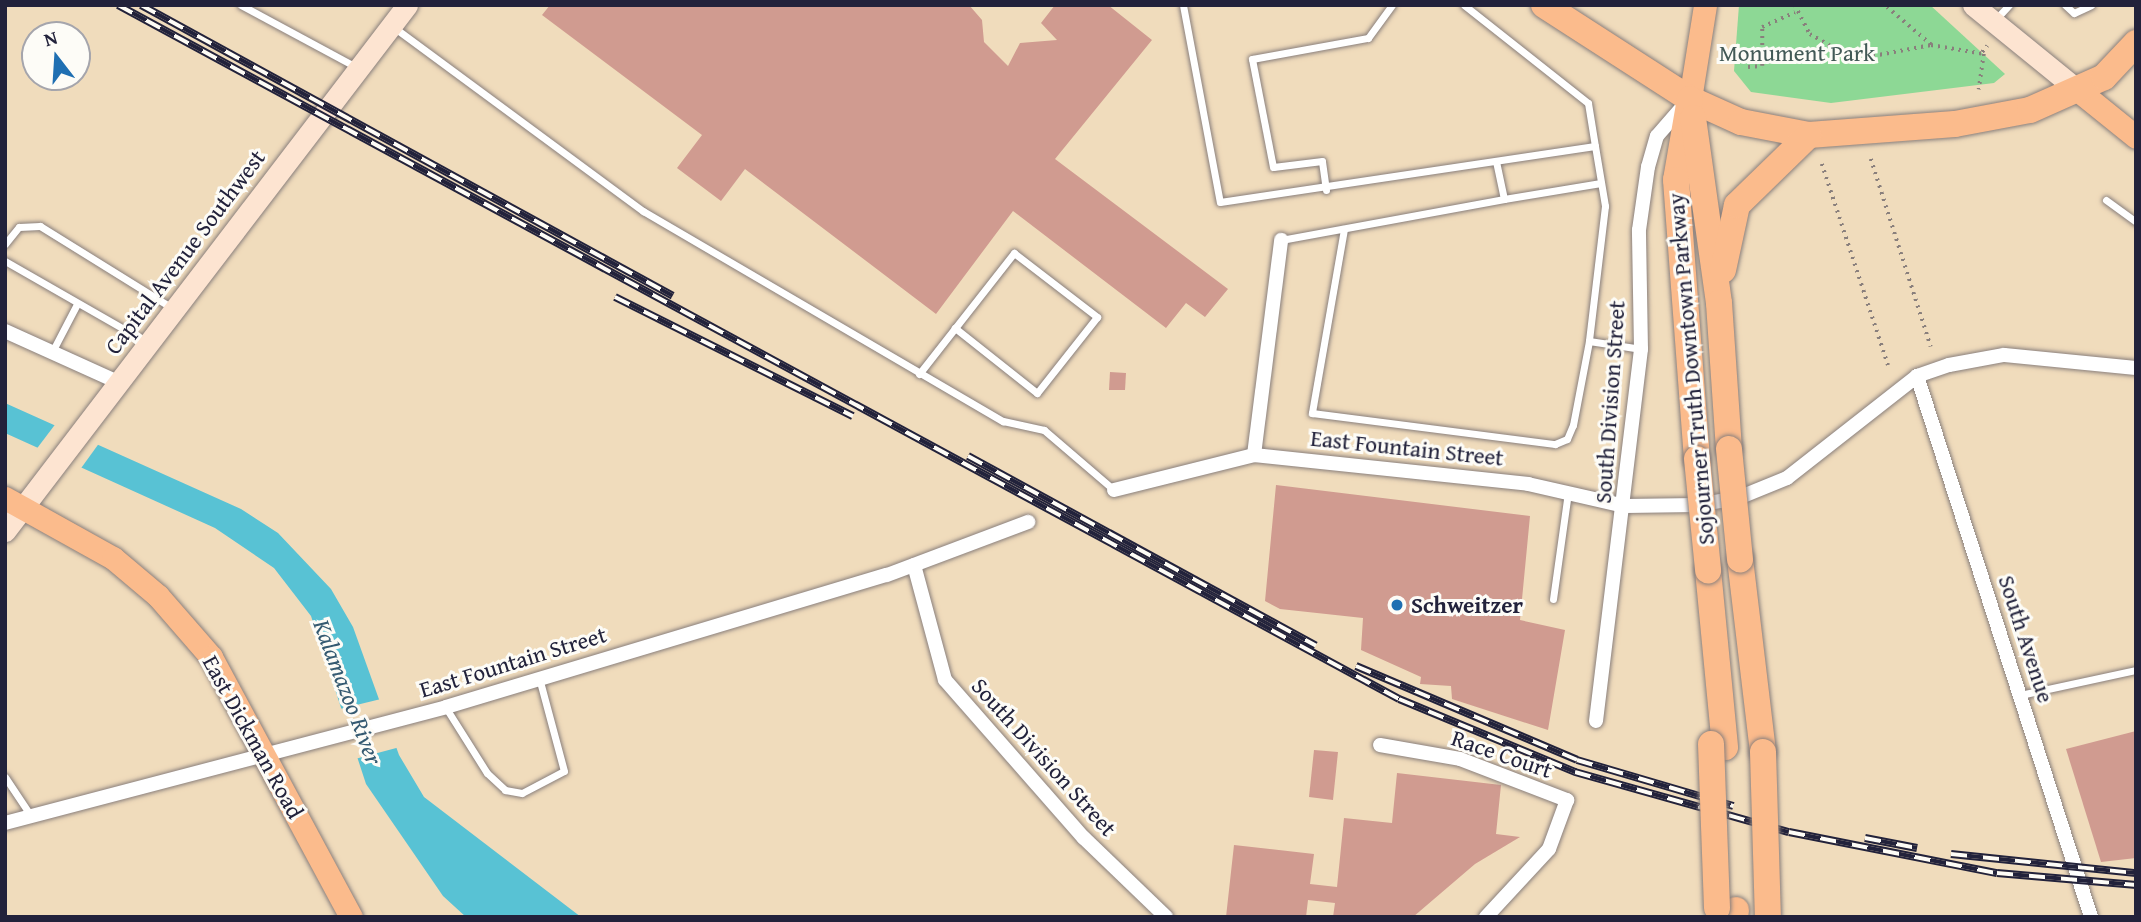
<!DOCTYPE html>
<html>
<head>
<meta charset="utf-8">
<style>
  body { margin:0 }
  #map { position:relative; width:2141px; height:922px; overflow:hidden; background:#f0dcbc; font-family:"Gentium Book Plus",serif }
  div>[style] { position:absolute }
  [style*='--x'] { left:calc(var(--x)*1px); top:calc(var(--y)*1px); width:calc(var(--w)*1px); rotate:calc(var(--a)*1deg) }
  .green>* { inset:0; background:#8dd895 }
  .water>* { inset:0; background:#58c2d4 }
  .pier>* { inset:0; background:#f0dcbc }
  .building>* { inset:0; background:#d09b90 }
  .path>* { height:3.5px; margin-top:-1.75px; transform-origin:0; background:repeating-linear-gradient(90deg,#897f7c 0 2px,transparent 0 7px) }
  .roads { filter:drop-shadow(0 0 2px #897f7c) drop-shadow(0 0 2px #897f7c) }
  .lane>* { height:7px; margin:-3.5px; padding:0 3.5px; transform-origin:3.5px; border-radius:3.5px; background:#fff }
  .street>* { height:14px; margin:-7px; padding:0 7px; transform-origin:7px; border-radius:7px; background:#fff }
  .secondary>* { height:21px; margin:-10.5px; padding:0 10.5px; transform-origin:10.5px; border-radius:10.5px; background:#fde4d1 }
  .primary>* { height:23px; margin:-11.5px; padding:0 11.5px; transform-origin:11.5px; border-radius:11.5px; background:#fbbb8c }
  .highway>* { height:26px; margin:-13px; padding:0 13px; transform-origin:13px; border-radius:13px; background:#fbbb8c }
  .rail>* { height:8px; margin-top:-4px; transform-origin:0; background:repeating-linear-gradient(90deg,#fdfcf7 0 16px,#22223b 0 32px); box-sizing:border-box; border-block:2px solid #22223b }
  .bridges { filter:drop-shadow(0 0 2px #897f7c) drop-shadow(0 0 2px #897f7c) }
  .highway-bridge>* { height:26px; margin:-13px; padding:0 13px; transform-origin:13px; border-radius:13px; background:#fbbb8c }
  .dots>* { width:19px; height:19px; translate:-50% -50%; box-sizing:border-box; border:4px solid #fdfcf7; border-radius:50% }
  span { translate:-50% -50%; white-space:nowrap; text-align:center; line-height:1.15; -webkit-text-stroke:6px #fdfcf7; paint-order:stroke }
  .park-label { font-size:23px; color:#425956 }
  .street-label { font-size:23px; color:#22223b }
  .poi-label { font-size:23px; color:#22223b; font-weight:700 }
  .left { translate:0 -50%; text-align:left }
  .water-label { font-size:24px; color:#355a71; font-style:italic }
  .frame { position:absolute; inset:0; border:7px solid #22223b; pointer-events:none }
  .north { position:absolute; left:21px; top:21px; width:70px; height:70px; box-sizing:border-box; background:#fdfcf7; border:2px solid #a5a5ac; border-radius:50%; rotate:343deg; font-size:19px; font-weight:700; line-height:28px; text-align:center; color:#22223b }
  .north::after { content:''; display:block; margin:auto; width:24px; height:32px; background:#1f6fb2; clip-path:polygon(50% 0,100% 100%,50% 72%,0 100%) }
</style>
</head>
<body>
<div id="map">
  <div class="green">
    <i style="clip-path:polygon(1739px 5px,1930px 5px,2005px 74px,1994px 83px,1831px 103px,1751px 92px,1734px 71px)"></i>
  </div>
  <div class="water">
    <i style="clip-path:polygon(5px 403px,241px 509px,278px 533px,331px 589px,353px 627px,399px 755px,424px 797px,581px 917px,466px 917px,443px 896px,366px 784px,311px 616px,274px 568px,215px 528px,5px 433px)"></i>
  </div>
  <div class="pier">
    <i style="clip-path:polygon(57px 422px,100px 442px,79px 471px,35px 451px)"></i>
    <i style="clip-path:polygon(385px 698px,400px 747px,355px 759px,340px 709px)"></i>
  </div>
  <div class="building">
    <i style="clip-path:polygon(550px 5px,969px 5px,982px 20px,984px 42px,1008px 66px,1020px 43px,1057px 40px,1041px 23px,1055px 5px,1108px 5px,1152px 40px,1055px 159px,1228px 289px,1205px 317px,1186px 303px,1166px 328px,1013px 211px,936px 314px,745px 169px,721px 201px,677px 168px,702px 135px,542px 15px)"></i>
    <i style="clip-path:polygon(1110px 372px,1126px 373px,1125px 390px,1109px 390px)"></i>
    <i style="clip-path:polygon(1276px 485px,1530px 516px,1520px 620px,1565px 630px,1548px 730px,1452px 699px,1451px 686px,1420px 684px,1421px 677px,1361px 650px,1363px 618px,1280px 609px,1265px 601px)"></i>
    <i style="clip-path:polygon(2136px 731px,2136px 858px,2101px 862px,2066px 749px)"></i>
    <i style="clip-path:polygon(1314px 750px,1338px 752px,1333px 800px,1309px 797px)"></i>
    <i style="clip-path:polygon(1397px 773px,1501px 785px,1496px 834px,1520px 837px,1475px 864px,1413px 917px,1333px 917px,1335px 903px,1308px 900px,1306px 917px,1226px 917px,1234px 845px,1314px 854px,1310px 884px,1337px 887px,1344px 818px,1392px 823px)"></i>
  </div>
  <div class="path">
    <i style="--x:1795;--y:5;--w:33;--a:63"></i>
    <i style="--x:1810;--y:34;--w:34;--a:30"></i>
    <i style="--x:1840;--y:51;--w:33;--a:9"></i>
    <i style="--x:1873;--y:56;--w:59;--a:-10.7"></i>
    <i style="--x:1931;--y:45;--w:62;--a:-139.6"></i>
    <i style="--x:1931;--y:45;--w:54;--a:9.6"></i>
    <i style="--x:1984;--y:54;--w:36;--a:98"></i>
    <i style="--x:1761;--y:52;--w:13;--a:176"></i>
    <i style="--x:1748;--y:53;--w:14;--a:90"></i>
    <i style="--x:1748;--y:67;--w:14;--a:-4"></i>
    <i style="--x:1762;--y:66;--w:39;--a:-90"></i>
    <i style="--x:1762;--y:27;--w:36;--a:-24"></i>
    <i style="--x:1982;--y:52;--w:8;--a:-50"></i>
    <i style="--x:1871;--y:159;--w:197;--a:72.3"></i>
    <i style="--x:1822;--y:164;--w:212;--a:71.8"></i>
  </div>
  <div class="roads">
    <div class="lane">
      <i style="--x:241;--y:5;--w:133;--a:28.3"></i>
      <i style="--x:1183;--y:5;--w:200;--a:79.4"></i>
      <i style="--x:1220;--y:202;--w:379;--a:-8.5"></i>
      <i style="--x:1595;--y:146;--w:61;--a:80.5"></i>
      <i style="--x:1605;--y:206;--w:136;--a:96.8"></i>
      <i style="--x:1589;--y:341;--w:53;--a:8.7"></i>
      <i style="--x:1464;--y:5;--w:158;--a:38.3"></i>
      <i style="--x:1588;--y:103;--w:44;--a:80.8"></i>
      <i style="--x:2065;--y:5;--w:12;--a:42"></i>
      <i style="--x:2074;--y:13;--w:19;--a:-25"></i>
      <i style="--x:1995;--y:20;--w:21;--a:-47"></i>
      <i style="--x:392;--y:26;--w:312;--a:36.4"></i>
      <i style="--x:643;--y:211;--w:417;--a:30.3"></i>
      <i style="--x:1003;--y:421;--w:42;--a:12.4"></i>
      <i style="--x:1044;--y:430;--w:92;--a:40.6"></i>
      <i style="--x:1326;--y:190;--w:29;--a:-98"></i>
      <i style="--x:1322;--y:161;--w:49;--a:173"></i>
      <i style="--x:1273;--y:167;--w:110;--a:-101"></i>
      <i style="--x:1252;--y:59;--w:118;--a:-10.3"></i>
      <i style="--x:1368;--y:38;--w:41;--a:-54"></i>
      <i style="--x:1504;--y:199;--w:98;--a:-9.4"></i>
      <i style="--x:2106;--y:200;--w:37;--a:36"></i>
      <i style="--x:1344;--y:229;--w:187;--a:99.9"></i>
      <i style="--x:1312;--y:413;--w:245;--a:7.3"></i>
      <i style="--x:1555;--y:444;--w:13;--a:-23"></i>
      <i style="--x:1567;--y:439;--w:15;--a:-67"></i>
      <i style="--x:1573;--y:425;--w:86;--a:-79.2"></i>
      <i style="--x:1281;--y:240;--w:227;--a:-10.4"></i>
      <i style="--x:1504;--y:199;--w:38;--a:-102"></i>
      <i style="--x:5;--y:244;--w:22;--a:-51"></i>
      <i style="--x:19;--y:227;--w:21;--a:-3"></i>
      <i style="--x:40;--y:226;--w:155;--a:31.8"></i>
      <i style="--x:5;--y:261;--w:165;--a:29.8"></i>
      <i style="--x:52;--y:352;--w:54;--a:-62.5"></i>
      <i style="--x:919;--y:374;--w:154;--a:-51.9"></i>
      <i style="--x:1014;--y:253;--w:105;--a:37.6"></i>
      <i style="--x:1097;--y:317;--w:97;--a:128.3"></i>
      <i style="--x:1037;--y:393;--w:105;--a:-141.6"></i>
      <i style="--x:1553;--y:599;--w:108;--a:-82"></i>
      <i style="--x:2020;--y:695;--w:119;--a:-12.2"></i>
      <i style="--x:446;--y:708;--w:77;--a:57.8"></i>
      <i style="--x:487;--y:773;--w:25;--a:43"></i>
      <i style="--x:505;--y:790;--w:17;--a:10"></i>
      <i style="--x:522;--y:793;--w:47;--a:-27.6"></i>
      <i style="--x:564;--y:771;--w:96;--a:-105"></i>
      <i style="--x:5;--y:777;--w:47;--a:56.3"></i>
    </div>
    <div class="street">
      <i style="--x:5;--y:331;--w:124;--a:24.3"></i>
      <i style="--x:1917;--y:376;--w:568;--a:72.17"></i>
      <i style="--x:1254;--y:455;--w:217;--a:-82.8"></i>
      <i style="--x:1114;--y:490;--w:144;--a:-14"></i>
      <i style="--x:1254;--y:455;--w:276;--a:6"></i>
      <i style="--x:1528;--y:484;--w:99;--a:12.8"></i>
      <i style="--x:1625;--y:506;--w:72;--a:-0.8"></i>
      <i style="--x:1697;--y:505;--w:42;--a:-9.7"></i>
      <i style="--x:1738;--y:498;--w:53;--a:-22.2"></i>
      <i style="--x:1787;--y:478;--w:165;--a:-38.1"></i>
      <i style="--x:1917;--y:376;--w:34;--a:-19"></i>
      <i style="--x:1949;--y:365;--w:56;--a:-10.3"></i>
      <i style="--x:2004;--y:355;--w:133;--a:5.6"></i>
      <i style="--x:914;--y:565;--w:119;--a:74.9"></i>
      <i style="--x:945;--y:680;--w:210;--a:48.7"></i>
      <i style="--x:1084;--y:838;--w:114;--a:43.9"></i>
      <i style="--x:1596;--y:721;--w:375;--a:-83.1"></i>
      <i style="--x:1641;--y:349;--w:119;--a:-91"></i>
      <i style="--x:1639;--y:230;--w:64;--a:-81.9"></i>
      <i style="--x:1648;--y:167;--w:32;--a:-74"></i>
      <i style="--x:1657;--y:136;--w:41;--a:-48.9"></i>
      <i style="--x:1380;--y:745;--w:81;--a:9.9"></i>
      <i style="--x:1460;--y:759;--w:115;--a:21"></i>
      <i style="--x:1567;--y:800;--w:52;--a:110.2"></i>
      <i style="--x:1549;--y:849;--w:93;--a:132.8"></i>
      <i style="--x:5;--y:823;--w:456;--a:-14.7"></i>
      <i style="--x:446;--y:707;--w:460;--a:-16.7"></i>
      <i style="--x:887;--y:575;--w:151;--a:-20.6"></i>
    </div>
    <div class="secondary">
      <i style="--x:1973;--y:5;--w:136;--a:39.1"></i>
      <i style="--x:5;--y:531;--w:662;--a:-52.61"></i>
    </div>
    <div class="primary">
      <i style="--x:2079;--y:91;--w:73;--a:38.9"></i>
      <i style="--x:1690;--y:99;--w:95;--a:-80.9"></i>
      <i style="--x:5;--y:498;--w:124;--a:29.1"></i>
      <i style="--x:113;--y:558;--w:59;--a:40.2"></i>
      <i style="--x:158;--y:596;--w:81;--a:49"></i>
      <i style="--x:211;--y:657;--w:295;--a:61.7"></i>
    </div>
    <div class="highway">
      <i style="--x:1544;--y:5;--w:174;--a:32.8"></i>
      <i style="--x:1690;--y:99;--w:56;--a:24.3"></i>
      <i style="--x:1741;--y:122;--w:69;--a:10.8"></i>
      <i style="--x:1809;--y:135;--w:146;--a:-4.3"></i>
      <i style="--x:1955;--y:124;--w:76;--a:-10.6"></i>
      <i style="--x:2030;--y:110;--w:81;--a:-24"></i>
      <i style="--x:2104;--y:77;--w:47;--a:-46.7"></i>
      <i style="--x:1690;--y:99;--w:82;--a:99.8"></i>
      <i style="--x:1676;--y:180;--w:280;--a:85.7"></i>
      <i style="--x:1693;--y:118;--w:187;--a:82"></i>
      <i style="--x:1719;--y:303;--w:146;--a:86.1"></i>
      <i style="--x:1723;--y:270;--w:66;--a:-77.8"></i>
      <i style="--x:1737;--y:205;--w:100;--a:-44.2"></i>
      <i style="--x:1740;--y:559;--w:194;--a:83.2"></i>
      <i style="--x:1708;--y:570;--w:178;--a:84.5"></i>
      <i style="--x:1735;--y:917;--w:7;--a:-82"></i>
    </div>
  </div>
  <div class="rail">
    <i style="--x:118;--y:5;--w:1457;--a:28.45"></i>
    <i style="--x:1399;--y:699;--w:191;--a:22.5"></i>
    <i style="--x:1575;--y:772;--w:222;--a:15.7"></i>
    <i style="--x:1789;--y:832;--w:212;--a:11.2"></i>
    <i style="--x:1997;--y:873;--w:140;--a:4.9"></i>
    <i style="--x:141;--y:5;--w:606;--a:28.68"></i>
    <i style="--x:615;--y:297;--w:266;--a:26.6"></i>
    <i style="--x:968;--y:456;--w:396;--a:28.6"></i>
    <i style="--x:1356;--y:666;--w:240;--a:23"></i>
    <i style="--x:1577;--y:760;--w:163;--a:16.4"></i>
    <i style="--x:1865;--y:838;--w:53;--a:10.9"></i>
    <i style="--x:1951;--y:854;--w:186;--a:5.9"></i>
  </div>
  <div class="bridges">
    <div class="highway-bridge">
      <i style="--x:1729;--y:449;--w:111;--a:84.3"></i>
      <i style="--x:1697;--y:459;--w:112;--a:84.3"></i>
      <i style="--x:1711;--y:744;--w:164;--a:87.9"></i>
      <i style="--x:1763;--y:752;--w:165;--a:88.3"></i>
    </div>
  </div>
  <div class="dots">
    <i style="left:1397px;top:605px;background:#1f6fb2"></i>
  </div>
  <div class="park-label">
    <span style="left:1797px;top:53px">Monument Park</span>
  </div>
  <div class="street-label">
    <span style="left:185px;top:252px;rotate:-53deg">Capital Avenue Southwest</span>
    <span style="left:1691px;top:369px;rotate:-95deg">Sojourner Truth Downtown Parkway</span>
    <span style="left:1610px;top:402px;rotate:-86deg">South Division Street</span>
    <span style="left:1407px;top:448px;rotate:6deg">East Fountain Street</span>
    <span style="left:2026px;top:639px;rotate:72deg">South Avenue</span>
    <span style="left:513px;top:662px;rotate:-17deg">East Fountain Street</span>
    <span style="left:253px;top:737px;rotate:61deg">East Dickman Road</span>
    <span style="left:1502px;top:754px;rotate:19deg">Race Court</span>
    <span style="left:1044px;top:757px;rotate:48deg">South Division Street</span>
  </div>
  <div class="poi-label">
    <span class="left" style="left:1411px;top:605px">Schweitzer</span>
  </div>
  <div class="water-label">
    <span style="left:348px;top:692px;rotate:69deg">Kalamazoo River</span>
  </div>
  <div class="frame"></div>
  <div class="north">N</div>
</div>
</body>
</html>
